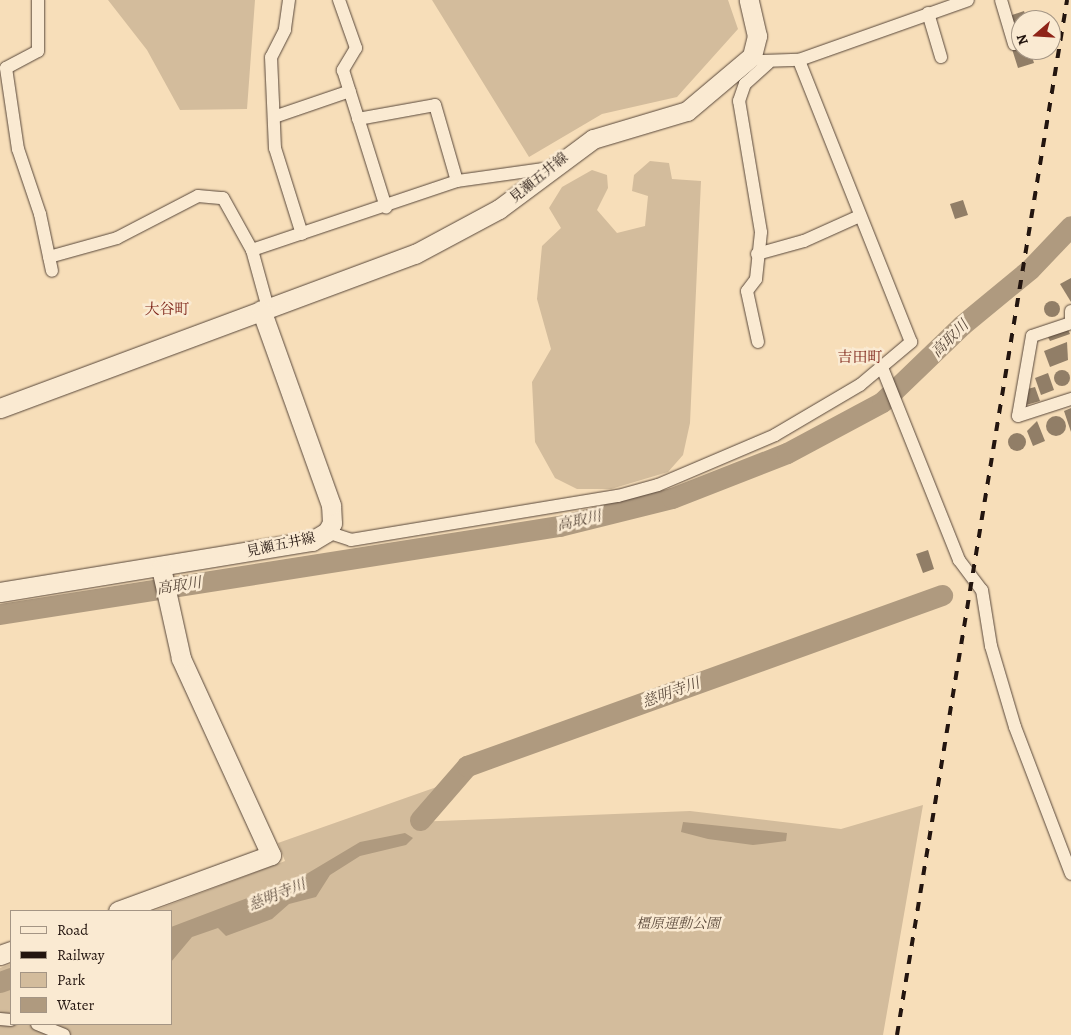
<!DOCTYPE html>
<html>
<head>
<meta charset="utf-8">
<style>
  body { margin:0 }
  #map { position:relative; width:1071px; height:1035px; overflow:hidden; background:#f7deb9; font-family:Alegreya,"Noto Serif JP",serif }
  div>[style] { position:absolute }
  [style*='--x'] { left:calc(var(--x)*1px); top:calc(var(--y)*1px); width:calc(var(--w)*1px); rotate:calc(var(--a)*1deg) }
  .green>* { inset:0; background:#d3bc9c }
  .water>* { inset:0; background:#af9a7f }
  .river>* { height:21px; margin:-10.5px; padding:0 10.5px; transform-origin:10.5px; border-radius:10.5px; background:#af9a7f }
  .building>* { inset:0; background:#917e67 }
  .round { border-radius:50% }
  .roads { filter:drop-shadow(0 0 1px #58473a) drop-shadow(0 0 1px #58473a) }
  .street>* { height:12px; margin:-6px; padding:0 6px; transform-origin:6px; border-radius:6px; background:#faead2 }
  .secondary>* { height:19px; margin:-9.5px; padding:0 9.5px; transform-origin:9.5px; border-radius:9.5px; background:#faead2 }
  .rail>* { height:4px; margin-top:-2px; transform-origin:0; background:repeating-linear-gradient(90deg,#23150f 0 9px,transparent 0 18px) }
  span { translate:-50% -50%; white-space:nowrap; text-align:center; line-height:1.15; -webkit-text-stroke:5px #faead2; paint-order:stroke }
  .street-label { font-size:14px; color:#23150f }
  .park-label { font-size:14px; color:#614f40; font-style:italic }
  .neighbourhood-label { font-size:15px; color:#7a1f14 }
  .water-label { font-size:15px; color:#5b4a3c; font-style:italic }
  .legend { position:absolute; left:10px; top:910px; width:162px; height:115px; box-sizing:border-box; background:#faead2; border:1px solid #a49584; margin:0; padding:6px 9px; list-style:none; font-size:15px; color:#23150f }
  .legend li { display:flex; align-items:center; gap:10px; height:25px }
  .legend b { width:25px; border:1px solid #a49584 }
  .north { position:absolute; left:1011px; top:10px; width:50px; height:50px; box-sizing:border-box; background:#faead2; border:1px solid #a49584; border-radius:50%; rotate:251deg; font-size:14px; font-weight:700; line-height:20px; text-align:center; color:#23150f }
  .north::after { content:''; display:block; margin:auto; width:18px; height:22px; background:#8f2418; clip-path:polygon(50% 0,100% 100%,50% 72%,0 100%) }
</style>
</head>
<body>
<div id="map">
  <div class="green">
    <i style="clip-path:polygon(108px 0,255px 0,247px 109px,180px 110px,147px 50px)"></i>
    <i style="clip-path:polygon(432px 0,728px 0,738px 29px,677px 97px,602px 114px,529px 157px)"></i>
    <i style="clip-path:polygon(650px 161px,669px 163px,672px 179px,701px 181px,690px 423px,683px 455px,668px 472px,611px 489px,577px 489px,555px 478px,535px 442px,532px 382px,551px 349px,537px 299px,542px 246px,561px 228px,549px 208px,562px 187px,592px 170px,607px 175px,608px 188px,597px 210px,617px 233px,645px 226px,648px 196px,632px 191px,634px 175px)"></i>
    <i style="clip-path:polygon(448px 783px,413px 822px,690px 811px,841px 829px,923px 805px,883px 1035px,0 1035px,0 968px,11px 964px,11px 1024px,171px 1024px,171px 911px,153px 911px,285px 861px,278px 843px)"></i>
  </div>
  <div class="water">
    <i style="clip-path:polygon(683px 822px,787px 833px,786px 841px,753px 845px,708px 839px,681px 832px)"></i>
    <i style="clip-path:polygon(405px 833px,413px 838px,406px 845px,360px 856px,330px 875px,316px 897px,289px 904px,272px 919px,226px 936px,218px 928px,192px 937px,171px 962px,171px 927px,298px 879px,360px 842px)"></i>
  </div>
  <div class="river">
    <i style="--x:0;--y:614;--w:566;--a:-8.95"></i>
    <i style="--x:559;--y:526;--w:116;--a:-13.9"></i>
    <i style="--x:672;--y:498;--w:123;--a:-21.4"></i>
    <i style="--x:787;--y:453;--w:108;--a:-28.2"></i>
    <i style="--x:882;--y:402;--w:111;--a:-43.9"></i>
    <i style="--x:962;--y:325;--w:88;--a:-39.5"></i>
    <i style="--x:1030;--y:269;--w:59;--a:-46.4"></i>
    <i style="--x:420;--y:820;--w:72;--a:-49"></i>
    <i style="--x:467;--y:766;--w:505;--a:-19.8"></i>
    <i style="--x:0;--y:982;--w:12;--a:-20"></i>
  </div>
  <div class="building">
    <i style="clip-path:polygon(1024px 11px,1027px 20px,1021px 20px,1017px 42px,1009px 16px)"></i>
    <i style="clip-path:polygon(1021px 46px,1021px 50px,1030px 50px,1034px 63px,1018px 68px,1012px 49px)"></i>
    <i style="clip-path:polygon(963px 200px,968px 215px,955px 219px,950px 204px)"></i>
    <i style="clip-path:polygon(1071px 278px,1071px 302px,1060px 284px)"></i>
    <i class="round" style="left:1044px;top:301px;width:16px;height:16px"></i>
    <i style="clip-path:polygon(1067px 327px,1070px 334px,1050px 341px,1047px 335px)"></i>
    <i style="clip-path:polygon(1067px 342px,1068px 360px,1050px 367px,1044px 351px)"></i>
    <i class="round" style="left:1054px;top:370px;width:16px;height:16px"></i>
    <i style="clip-path:polygon(1048px 373px,1054px 390px,1041px 395px,1035px 378px)"></i>
    <i style="clip-path:polygon(1035px 387px,1040px 401px,1026px 405px,1024px 390px)"></i>
    <i style="clip-path:polygon(1071px 408px,1071px 432px,1064px 411px)"></i>
    <i class="round" style="left:1046px;top:416px;width:20px;height:20px"></i>
    <i style="clip-path:polygon(1037px 421px,1045px 441px,1033px 446px,1027px 431px)"></i>
    <i class="round" style="left:1008px;top:433px;width:18px;height:18px"></i>
    <i style="clip-path:polygon(928px 550px,934px 569px,923px 573px,916px 554px)"></i>
  </div>
  <div class="roads">
    <div class="street">
      <i style="--x:38;--y:0;--w:51;--a:90"></i>
      <i style="--x:38;--y:51;--w:36;--a:152"></i>
      <i style="--x:6;--y:68;--w:82;--a:81.6"></i>
      <i style="--x:18;--y:149;--w:69;--a:71.3"></i>
      <i style="--x:40;--y:214;--w:58;--a:78.1"></i>
      <i style="--x:289;--y:0;--w:30;--a:98"></i>
      <i style="--x:285;--y:30;--w:30;--a:117"></i>
      <i style="--x:271;--y:57;--w:91;--a:87.5"></i>
      <i style="--x:275;--y:148;--w:90;--a:72.6"></i>
      <i style="--x:339;--y:0;--w:51;--a:70.5"></i>
      <i style="--x:356;--y:48;--w:26;--a:121"></i>
      <i style="--x:343;--y:70;--w:144;--a:72.6"></i>
      <i style="--x:1001;--y:0;--w:46;--a:73.5"></i>
      <i style="--x:928;--y:13;--w:46;--a:73.5"></i>
      <i style="--x:762;--y:61;--w:37;--a:-2"></i>
      <i style="--x:799;--y:60;--w:179;--a:-19.5"></i>
      <i style="--x:274;--y:117;--w:80;--a:-18.9"></i>
      <i style="--x:358;--y:119;--w:78;--a:-10.3"></i>
      <i style="--x:435;--y:105;--w:79;--a:73.9"></i>
      <i style="--x:252;--y:250;--w:216;--a:-18.6"></i>
      <i style="--x:457;--y:181;--w:94;--a:-8"></i>
      <i style="--x:757;--y:254;--w:49;--a:-15.5"></i>
      <i style="--x:804;--y:241;--w:61;--a:-24.1"></i>
      <i style="--x:49;--y:257;--w:71;--a:-15.6"></i>
      <i style="--x:117;--y:238;--w:91;--a:-27.4"></i>
      <i style="--x:198;--y:196;--w:25;--a:5"></i>
      <i style="--x:223;--y:198;--w:60;--a:60.9"></i>
      <i style="--x:252;--y:250;--w:60;--a:74.6"></i>
      <i style="--x:1071;--y:311;--w:10;--a:90"></i>
      <i style="--x:1071;--y:323;--w:41;--a:161.6"></i>
      <i style="--x:1032;--y:336;--w:81;--a:99.9"></i>
      <i style="--x:1018;--y:416;--w:56;--a:-17.8"></i>
      <i style="--x:758;--y:342;--w:52;--a:-102.2"></i>
      <i style="--x:747;--y:291;--w:15;--a:-53"></i>
      <i style="--x:756;--y:279;--w:47;--a:-83.9"></i>
      <i style="--x:761;--y:232;--w:133;--a:-99.5"></i>
      <i style="--x:739;--y:101;--w:18;--a:-71"></i>
      <i style="--x:745;--y:84;--w:31;--a:-42"></i>
      <i style="--x:883;--y:370;--w:205;--a:68.2"></i>
      <i style="--x:959;--y:560;--w:38;--a:53"></i>
      <i style="--x:982;--y:590;--w:57;--a:80.9"></i>
      <i style="--x:991;--y:646;--w:84;--a:73.5"></i>
      <i style="--x:1015;--y:727;--w:157;--a:69.1"></i>
      <i style="--x:327;--y:532;--w:25;--a:18"></i>
      <i style="--x:351;--y:540;--w:271;--a:-9.4"></i>
      <i style="--x:618;--y:496;--w:41;--a:-15.4"></i>
      <i style="--x:658;--y:485;--w:127;--a:-23.1"></i>
      <i style="--x:775;--y:435;--w:99;--a:-30.5"></i>
      <i style="--x:860;--y:385;--w:67;--a:-40.1"></i>
      <i style="--x:911;--y:342;--w:303;--a:-111.7"></i>
      <i style="--x:0;--y:1019;--w:11;--a:5"></i>
      <i style="--x:37;--y:1024;--w:29;--a:22"></i>
    </div>
    <div class="secondary">
      <i style="--x:0;--y:408;--w:443;--a:-20.4"></i>
      <i style="--x:415;--y:254;--w:95;--a:-28.2"></i>
      <i style="--x:499;--y:209;--w:117;--a:-36.7"></i>
      <i style="--x:593;--y:139;--w:98;--a:-16.6"></i>
      <i style="--x:687;--y:111;--w:85;--a:-40.2"></i>
      <i style="--x:752;--y:56;--w:21;--a:-76"></i>
      <i style="--x:757;--y:36;--w:37;--a:-103"></i>
      <i style="--x:0;--y:592;--w:316;--a:-9.3"></i>
      <i style="--x:312;--y:541;--w:17;--a:-31"></i>
      <i style="--x:327;--y:532;--w:10;--a:-61"></i>
      <i style="--x:332;--y:523;--w:18;--a:-93"></i>
      <i style="--x:331;--y:505;--w:207;--a:-109.7"></i>
      <i style="--x:118;--y:911;--w:163;--a:-20.1"></i>
      <i style="--x:271;--y:855;--w:217;--a:-114.6"></i>
      <i style="--x:181;--y:658;--w:92;--a:-102.5"></i>
      <i style="--x:0;--y:955;--w:12;--a:-20"></i>
    </div>
  </div>
  <div class="rail">
    <i style="--x:897;--y:1035;--w:1049;--a:-80.67"></i>
  </div>
  <div class="street-label">
    <span style="left:539px;top:178px;rotate:-39deg">見瀬五井線</span>
    <span style="left:281px;top:545px;rotate:-12deg">見瀬五井線</span>
  </div>
  <div class="park-label">
    <span style="left:678px;top:924px">橿原運動公園</span>
  </div>
  <div class="neighbourhood-label">
    <span style="left:167px;top:310px">大谷町</span>
    <span style="left:860px;top:358px">吉田町</span>
  </div>
  <div class="water-label">
    <span style="left:950px;top:339px;rotate:-45deg">高取川</span>
    <span style="left:579px;top:521px;rotate:-13deg">高取川</span>
    <span style="left:179px;top:586px;rotate:-9deg">高取川</span>
    <span style="left:671px;top:693px;rotate:-20deg">慈明寺川</span>
    <span style="left:277px;top:895px;rotate:-22deg">慈明寺川</span>
  </div>
  <ul class="legend">
  <li><b style="height:6px;background:#faead2"></b>Road</li>
  <li><b style="height:6px;background:#23150f"></b>Railway</li>
  <li><b style="height:14px;background:#d3bc9c"></b>Park</li>
  <li><b style="height:14px;background:#af9a7f"></b>Water</li>
  </ul>
  <div class="north">N</div>
</div>
</body>
</html>
